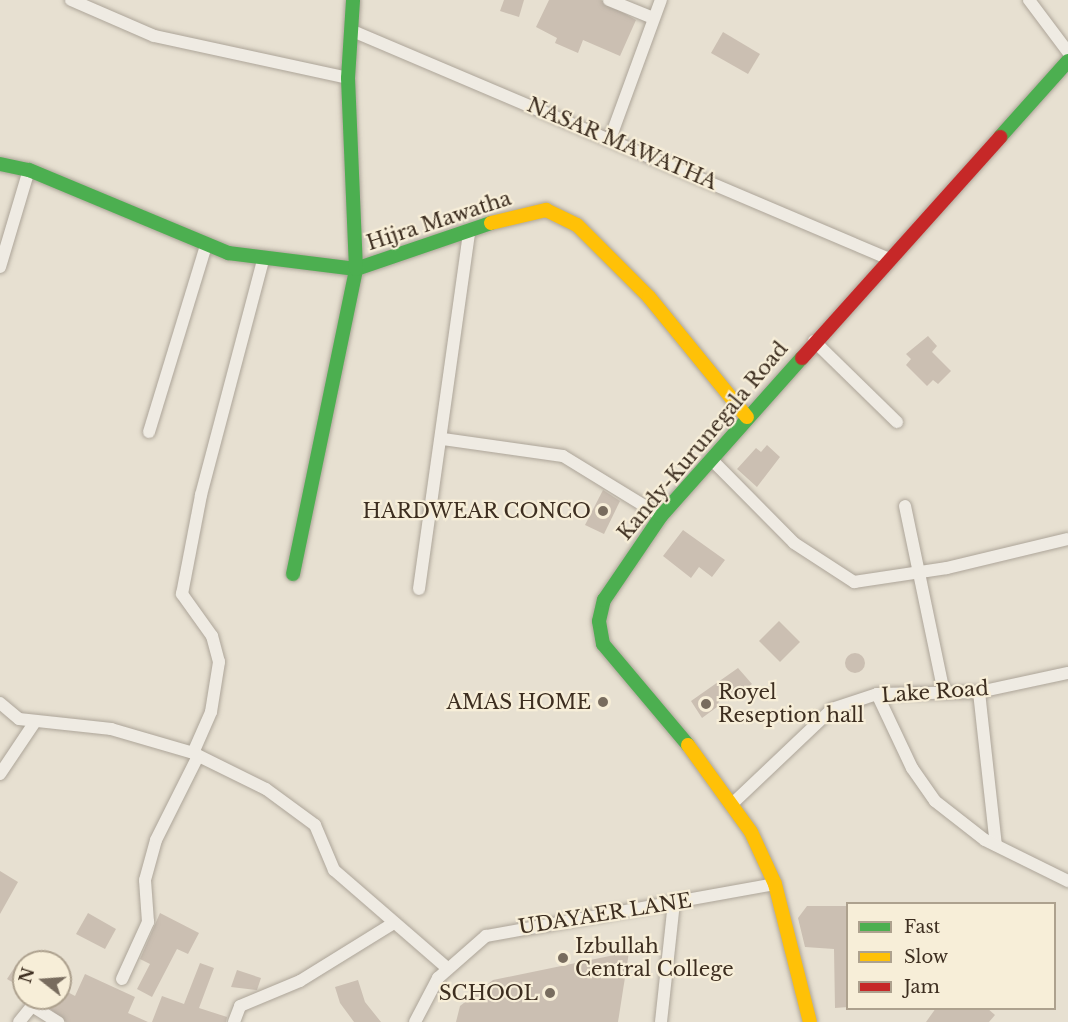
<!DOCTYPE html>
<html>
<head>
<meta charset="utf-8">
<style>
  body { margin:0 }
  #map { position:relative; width:1068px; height:1022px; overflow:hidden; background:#e7e0d1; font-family:"Libre Baskerville",serif }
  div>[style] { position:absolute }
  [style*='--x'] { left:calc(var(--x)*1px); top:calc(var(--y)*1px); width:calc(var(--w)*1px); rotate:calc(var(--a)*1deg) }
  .building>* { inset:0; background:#cbbfb2 }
  .round { border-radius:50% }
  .roads { filter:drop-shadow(0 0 2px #ada599) drop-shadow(0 0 2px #ada599) }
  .street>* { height:12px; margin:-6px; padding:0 6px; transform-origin:6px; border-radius:6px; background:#efebe3 }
  .fast>* { height:14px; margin:-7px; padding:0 7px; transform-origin:7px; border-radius:7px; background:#4caf50 }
  .slow>* { height:14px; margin:-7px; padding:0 7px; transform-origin:7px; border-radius:7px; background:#ffc107 }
  .jam>* { height:14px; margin:-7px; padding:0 7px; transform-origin:7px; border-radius:7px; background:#c62828 }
  .dots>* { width:16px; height:16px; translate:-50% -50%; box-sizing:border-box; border:3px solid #f7eed8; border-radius:50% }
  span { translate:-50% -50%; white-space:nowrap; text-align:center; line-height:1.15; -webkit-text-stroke:4.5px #f7eed8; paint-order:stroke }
  .street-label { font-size:20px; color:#3d2e20 }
  .poi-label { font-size:20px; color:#3d2e20 }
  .right { translate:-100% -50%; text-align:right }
  .left { translate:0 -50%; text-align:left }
  .legend { position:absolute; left:846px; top:902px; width:210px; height:108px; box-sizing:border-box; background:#f7eed8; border:2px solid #ada18e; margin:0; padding:8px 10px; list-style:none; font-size:18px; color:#3d2e20 }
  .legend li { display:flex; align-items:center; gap:12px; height:30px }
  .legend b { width:30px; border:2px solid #ada18e }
  .north { position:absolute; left:12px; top:950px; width:60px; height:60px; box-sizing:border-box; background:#f7eed8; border:2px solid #ada18e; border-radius:50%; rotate:287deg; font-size:16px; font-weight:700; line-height:24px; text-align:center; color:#3d2e20 }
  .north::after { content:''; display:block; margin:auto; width:21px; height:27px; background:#786c5e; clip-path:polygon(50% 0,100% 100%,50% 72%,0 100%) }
</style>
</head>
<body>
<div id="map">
  <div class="building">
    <i style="clip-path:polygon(504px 0,524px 0,519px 17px,500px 11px)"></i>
    <i style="clip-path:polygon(549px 0,601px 0,636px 20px,620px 56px,583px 40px,578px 53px,555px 43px,557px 38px,536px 27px)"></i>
    <i style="clip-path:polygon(723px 32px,760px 54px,748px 74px,711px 53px)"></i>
    <i style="clip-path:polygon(928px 336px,937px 346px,932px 352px,951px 371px,938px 384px,933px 380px,927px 386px,906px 365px,911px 359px,906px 354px)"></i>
    <i style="clip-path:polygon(767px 445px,780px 457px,757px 487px,737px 469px,756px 448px,761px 452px)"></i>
    <i style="clip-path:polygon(603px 490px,620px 501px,604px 534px,585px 525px)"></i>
    <i style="clip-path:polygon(683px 530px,725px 560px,712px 577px,699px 567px,691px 578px,663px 556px)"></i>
    <i style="clip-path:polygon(779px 621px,800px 642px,780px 662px,759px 641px)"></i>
    <i class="round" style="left:845px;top:653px;width:20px;height:20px"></i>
    <i style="clip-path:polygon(738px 668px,752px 684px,734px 698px,724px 686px,717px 707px,702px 718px,691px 701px)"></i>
    <i style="clip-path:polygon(0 871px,18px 882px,0 914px)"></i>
    <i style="clip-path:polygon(807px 906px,848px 906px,848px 1007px,835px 1008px,834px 949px,805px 947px,798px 918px)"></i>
    <i style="clip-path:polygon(88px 913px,116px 929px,105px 949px,76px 934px)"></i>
    <i style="clip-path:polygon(160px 913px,199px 933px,188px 954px,177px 949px,152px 997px,137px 989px,150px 964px,140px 959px)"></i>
    <i style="clip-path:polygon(629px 952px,618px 1022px,456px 1022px,460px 1006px,493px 980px)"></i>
    <i style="clip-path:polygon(200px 963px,214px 968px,199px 1008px,227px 1017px,226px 1022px,152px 1022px,162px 996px,184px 1004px)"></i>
    <i style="clip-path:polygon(16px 965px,24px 969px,24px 989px,7px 979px)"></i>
    <i style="clip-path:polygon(237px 970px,261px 978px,257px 990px,231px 987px)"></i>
    <i style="clip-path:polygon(85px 974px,135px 997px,128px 1013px,148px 1022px,66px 1022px,44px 1004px,47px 998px,60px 998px,60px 988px,75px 996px)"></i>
    <i style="clip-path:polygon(358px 980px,365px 1002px,381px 1022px,354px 1022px,340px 1003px,335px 987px)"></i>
    <i style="clip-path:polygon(936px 1008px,987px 1008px,995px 1015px,989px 1022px,926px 1022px)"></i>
  </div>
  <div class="roads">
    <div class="street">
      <i style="--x:71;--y:0;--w:90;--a:23.4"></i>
      <i style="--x:154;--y:36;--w:198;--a:12.2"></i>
      <i style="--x:609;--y:0;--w:48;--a:22.2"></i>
      <i style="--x:1029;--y:0;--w:65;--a:53.1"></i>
      <i style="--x:355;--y:32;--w:578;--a:23.02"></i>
      <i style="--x:610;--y:139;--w:148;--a:-69.9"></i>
      <i style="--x:0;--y:267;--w:101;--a:-73.4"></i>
      <i style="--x:814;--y:341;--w:116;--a:44.3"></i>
      <i style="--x:149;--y:432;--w:195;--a:-73"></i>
      <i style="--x:443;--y:439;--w:121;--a:8.1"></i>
      <i style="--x:563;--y:456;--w:115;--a:31.5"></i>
      <i style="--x:711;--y:459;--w:118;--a:45.3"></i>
      <i style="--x:794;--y:543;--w:72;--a:33"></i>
      <i style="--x:854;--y:582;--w:94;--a:-8.6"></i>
      <i style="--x:947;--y:568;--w:124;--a:-13.5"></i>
      <i style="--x:905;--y:506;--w:191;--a:78.2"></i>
      <i style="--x:419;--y:589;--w:359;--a:-82"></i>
      <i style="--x:979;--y:692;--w:154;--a:83.7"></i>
      <i style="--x:877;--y:694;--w:82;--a:64.7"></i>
      <i style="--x:912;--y:768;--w:40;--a:55.1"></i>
      <i style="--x:935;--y:801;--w:63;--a:38"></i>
      <i style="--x:985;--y:840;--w:93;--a:26.3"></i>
      <i style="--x:0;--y:703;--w:25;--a:40"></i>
      <i style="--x:19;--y:719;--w:93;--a:6.2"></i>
      <i style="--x:111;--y:729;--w:85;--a:16.3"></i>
      <i style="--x:193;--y:753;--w:81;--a:26.3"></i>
      <i style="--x:266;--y:789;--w:61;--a:36.3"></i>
      <i style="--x:315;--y:825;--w:49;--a:67.1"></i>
      <i style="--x:334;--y:870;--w:150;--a:40.9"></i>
      <i style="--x:193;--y:753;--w:45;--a:-66.3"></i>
      <i style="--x:211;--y:712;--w:51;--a:-80.9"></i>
      <i style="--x:219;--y:662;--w:27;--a:-105"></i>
      <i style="--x:212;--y:636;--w:52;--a:-125.5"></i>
      <i style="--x:182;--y:594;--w:101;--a:-79.1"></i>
      <i style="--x:201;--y:495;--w:243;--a:-75.2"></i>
      <i style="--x:0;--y:774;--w:63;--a:-56.1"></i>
      <i style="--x:732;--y:804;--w:138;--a:-43.5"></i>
      <i style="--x:832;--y:709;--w:47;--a:-18.4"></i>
      <i style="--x:877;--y:694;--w:102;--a:-1.1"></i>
      <i style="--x:979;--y:692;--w:91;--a:-12.1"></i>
      <i style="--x:122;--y:979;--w:63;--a:-65.5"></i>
      <i style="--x:148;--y:922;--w:42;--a:-94.1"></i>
      <i style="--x:145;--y:880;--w:41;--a:-74.6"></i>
      <i style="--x:156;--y:840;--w:94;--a:-63.4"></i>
      <i style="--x:19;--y:1022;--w:21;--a:-51"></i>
      <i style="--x:32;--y:1006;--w:31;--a:32"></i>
      <i style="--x:234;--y:1022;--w:17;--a:-69"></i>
      <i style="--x:240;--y:1006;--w:65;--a:-22.6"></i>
      <i style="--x:300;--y:981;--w:110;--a:-31.7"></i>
      <i style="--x:415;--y:1022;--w:50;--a:-62.4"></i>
      <i style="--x:438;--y:978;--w:64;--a:-41.2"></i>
      <i style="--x:486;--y:936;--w:294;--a:-10.2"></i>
      <i style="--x:661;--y:1022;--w:120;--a:-83.8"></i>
    </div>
    <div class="fast">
      <i style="--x:1000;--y:137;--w:102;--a:-48.2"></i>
      <i style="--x:0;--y:164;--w:30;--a:12"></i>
      <i style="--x:29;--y:170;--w:216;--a:22.6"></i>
      <i style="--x:228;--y:253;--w:129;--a:7.1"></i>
      <i style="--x:356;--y:269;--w:143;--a:-18.8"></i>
      <i style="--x:293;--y:574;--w:311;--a:-78.3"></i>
      <i style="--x:356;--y:269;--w:191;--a:-92.4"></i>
      <i style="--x:348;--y:78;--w:78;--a:-86.3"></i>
      <i style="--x:688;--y:745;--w:132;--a:-130.1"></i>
      <i style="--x:603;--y:644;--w:23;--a:-100"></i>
      <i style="--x:599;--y:621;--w:22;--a:-77"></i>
      <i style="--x:604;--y:600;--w:102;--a:-55.8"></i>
      <i style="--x:661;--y:516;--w:212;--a:-48.3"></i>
    </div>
    <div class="slow">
      <i style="--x:491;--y:223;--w:57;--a:-13.3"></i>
      <i style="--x:546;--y:210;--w:34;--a:26"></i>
      <i style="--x:577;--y:225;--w:102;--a:45"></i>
      <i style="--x:649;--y:297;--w:155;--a:50.8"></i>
      <i style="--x:688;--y:745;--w:107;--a:54.1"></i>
      <i style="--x:751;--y:832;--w:57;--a:65.2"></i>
      <i style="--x:775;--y:884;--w:142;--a:75.8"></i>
    </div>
    <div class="jam">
      <i style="--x:802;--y:358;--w:297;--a:-48.1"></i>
    </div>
  </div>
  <div class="dots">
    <i style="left:603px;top:511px;background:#786c5e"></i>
    <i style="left:603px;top:702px;background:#786c5e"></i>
    <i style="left:706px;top:704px;background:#786c5e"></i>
    <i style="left:563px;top:958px;background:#786c5e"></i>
    <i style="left:550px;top:993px;background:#786c5e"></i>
  </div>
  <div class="street-label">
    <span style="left:622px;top:144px;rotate:23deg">NASAR MAWATHA</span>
    <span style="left:439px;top:221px;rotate:-18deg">Hijra Mawatha</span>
    <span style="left:703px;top:441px;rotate:-50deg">Kandy-Kurunegala Road</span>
    <span style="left:935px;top:692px;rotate:-4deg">Lake Road</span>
    <span style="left:605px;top:914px;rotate:-9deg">UDAYAER LANE</span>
  </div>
  <div class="poi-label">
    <span class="right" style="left:591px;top:511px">HARDWEAR CONCO</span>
    <span class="left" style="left:718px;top:704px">Royel<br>Reseption hall</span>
    <span class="right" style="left:591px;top:702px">AMAS HOME</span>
    <span class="left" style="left:575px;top:958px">Izbullah<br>Central College</span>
    <span class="right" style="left:538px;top:993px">SCHOOL</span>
  </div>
  <ul class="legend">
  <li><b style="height:8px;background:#4caf50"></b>Fast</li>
  <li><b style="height:8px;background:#ffc107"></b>Slow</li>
  <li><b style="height:8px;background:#c62828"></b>Jam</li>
  </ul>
  <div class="north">N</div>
</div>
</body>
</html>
